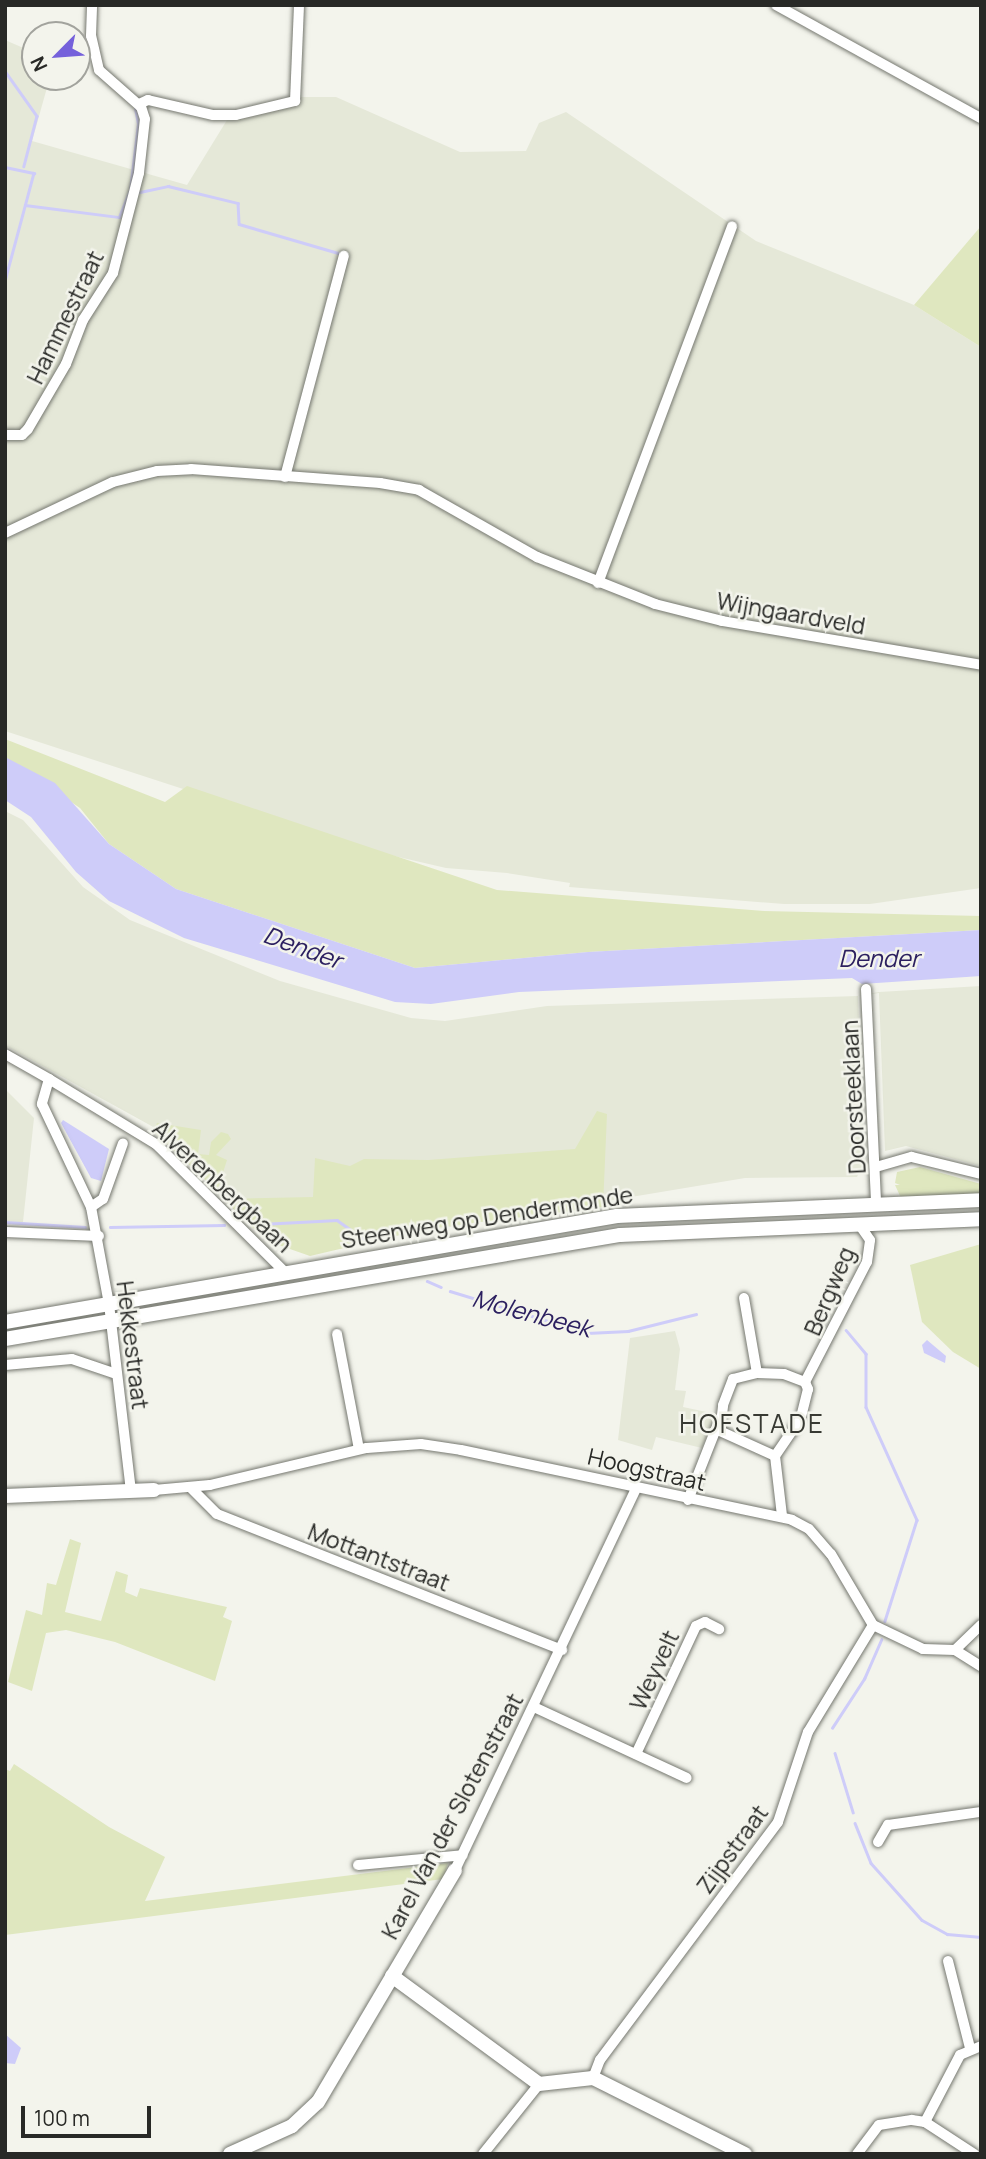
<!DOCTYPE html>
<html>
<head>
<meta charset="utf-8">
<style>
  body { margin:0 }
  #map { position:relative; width:986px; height:2159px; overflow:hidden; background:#f3f4ec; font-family:Manrope,sans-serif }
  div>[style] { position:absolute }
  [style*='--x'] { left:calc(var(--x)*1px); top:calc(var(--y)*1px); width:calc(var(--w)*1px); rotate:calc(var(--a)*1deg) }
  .built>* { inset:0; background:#e5e8d8 }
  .green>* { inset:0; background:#dfe7bf }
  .water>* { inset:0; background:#ceccf9 }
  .stream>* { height:2.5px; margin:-1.25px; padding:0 1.25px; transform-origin:1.25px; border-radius:1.25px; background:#ceccf9 }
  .roads { filter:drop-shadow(0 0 2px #75776f) drop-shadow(0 0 2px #75776f) }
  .street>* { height:10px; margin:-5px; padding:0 5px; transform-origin:5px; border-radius:5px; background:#fff }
  .secondary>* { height:14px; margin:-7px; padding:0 7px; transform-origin:7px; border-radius:7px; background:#fff }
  span { translate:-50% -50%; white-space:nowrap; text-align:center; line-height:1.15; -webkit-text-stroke:5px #f3f4ec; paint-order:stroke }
  .street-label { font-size:23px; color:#282926 }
  .water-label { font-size:24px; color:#2c2060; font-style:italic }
  .quarter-label { font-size:26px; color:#383a33; letter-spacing:2px }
  .frame { position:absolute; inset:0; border:7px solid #282926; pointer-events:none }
  .north { position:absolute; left:21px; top:21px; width:70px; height:70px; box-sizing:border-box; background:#f3f4ec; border:2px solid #a2a39d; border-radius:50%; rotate:245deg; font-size:19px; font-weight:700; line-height:28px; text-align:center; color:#282926 }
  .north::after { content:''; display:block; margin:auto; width:24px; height:32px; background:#7561db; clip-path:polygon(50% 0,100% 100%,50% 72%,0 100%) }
  .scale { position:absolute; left:21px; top:2106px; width:130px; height:32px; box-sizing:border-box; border:4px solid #282926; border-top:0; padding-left:9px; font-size:21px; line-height:24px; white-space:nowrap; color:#282926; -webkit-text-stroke:5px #f3f4ec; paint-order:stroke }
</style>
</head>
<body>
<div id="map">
  <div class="built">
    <i style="clip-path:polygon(5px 40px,35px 53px,35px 77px,50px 77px,32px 141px,187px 185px,227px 120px,293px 97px,336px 97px,460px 152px,526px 151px,539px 123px,566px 112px,756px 241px,914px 305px,981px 347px,981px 888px,870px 904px,784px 904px,569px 887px,570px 883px,507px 873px,446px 868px,377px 852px,5px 731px)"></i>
    <i style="clip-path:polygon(5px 811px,23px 820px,83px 887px,130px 920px,280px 981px,411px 1018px,445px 1021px,547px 1006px,858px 996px,879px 992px,981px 986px,981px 1166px,906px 1146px,885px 1151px,879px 993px,858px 996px,864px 1162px,857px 1177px,745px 1178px,300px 1252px,273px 1241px,157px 1129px,8px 1047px,5px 1051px)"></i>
    <i style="clip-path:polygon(5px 1089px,34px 1118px,23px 1222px,5px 1222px)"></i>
    <i style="clip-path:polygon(675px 1331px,680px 1349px,675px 1390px,686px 1391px,683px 1407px,716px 1414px,702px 1448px,656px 1437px,652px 1450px,618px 1440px,630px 1338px)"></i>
  </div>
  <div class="green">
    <i style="clip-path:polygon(981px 226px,981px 347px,914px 305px)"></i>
    <i style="clip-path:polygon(5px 739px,165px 802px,187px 786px,497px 890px,764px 911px,981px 916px,981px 930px,588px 952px,415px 968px,176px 889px,109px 844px,80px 808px,5px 757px)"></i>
    <i style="clip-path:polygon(597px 1111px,607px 1114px,603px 1207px,425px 1229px,310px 1256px,267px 1241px,223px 1199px,313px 1197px,315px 1158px,350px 1166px,364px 1159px,428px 1160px,575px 1149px)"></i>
    <i style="clip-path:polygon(157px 1123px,201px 1130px,198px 1154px,209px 1155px,211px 1142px,221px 1132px,228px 1134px,231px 1139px,216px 1155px,227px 1160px,217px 1191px,153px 1131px)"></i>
    <i style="clip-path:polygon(920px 1167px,981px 1184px,981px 1196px,901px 1198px,895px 1185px,900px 1185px,895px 1183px,897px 1172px)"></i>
    <i style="clip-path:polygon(981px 1244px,981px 1369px,953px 1352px,922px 1322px,910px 1265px)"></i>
    <i style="clip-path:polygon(70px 1539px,81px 1543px,65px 1612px,101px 1621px,116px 1571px,128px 1575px,125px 1592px,137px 1597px,140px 1588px,227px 1607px,223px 1617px,232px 1621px,215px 1681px,115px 1642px,66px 1630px,46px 1633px,32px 1691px,8px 1682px,26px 1610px,42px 1615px,47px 1583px,56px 1585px)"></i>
    <i style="clip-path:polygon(14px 1764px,109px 1827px,165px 1857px,145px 1901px,448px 1863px,443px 1879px,5px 1935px,5px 1769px,10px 1771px)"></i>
  </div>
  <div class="water">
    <i style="clip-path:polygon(5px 757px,55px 783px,109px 844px,176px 889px,415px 968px,588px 952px,981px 930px,981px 976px,862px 984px,852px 978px,519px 992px,431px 1004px,395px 1002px,184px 938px,109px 901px,76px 872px,31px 817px,5px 800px)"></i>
    <i style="clip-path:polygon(63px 1120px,109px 1149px,101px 1181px,91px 1178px,61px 1123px)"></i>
    <i style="clip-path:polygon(927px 1340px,946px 1356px,945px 1363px,924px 1353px,922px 1345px)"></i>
    <i style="clip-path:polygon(5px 2034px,21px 2048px,15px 2064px,5px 2063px)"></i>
  </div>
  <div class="stream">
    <i style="--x:5;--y:71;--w:55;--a:54.6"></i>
    <i style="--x:37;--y:116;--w:52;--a:104.6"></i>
    <i style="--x:5;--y:167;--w:30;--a:12"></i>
    <i style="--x:34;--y:173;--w:112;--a:105"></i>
    <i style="--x:140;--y:192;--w:29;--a:-12"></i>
    <i style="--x:168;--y:186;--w:72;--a:13.7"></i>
    <i style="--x:238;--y:203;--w:21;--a:87"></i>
    <i style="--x:239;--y:224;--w:103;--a:16.3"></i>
    <i style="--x:25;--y:205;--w:95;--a:7.3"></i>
    <i style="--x:119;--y:217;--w:29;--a:-68"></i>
    <i style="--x:130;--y:190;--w:66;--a:-83.1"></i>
    <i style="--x:138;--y:124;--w:15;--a:-101"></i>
    <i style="--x:5;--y:1222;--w:80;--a:3.6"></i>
    <i style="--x:261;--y:1224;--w:76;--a:-3"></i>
    <i style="--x:337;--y:1220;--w:42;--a:35.2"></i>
    <i style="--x:110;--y:1227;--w:114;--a:-1"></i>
    <i style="--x:427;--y:1281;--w:15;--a:23"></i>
    <i style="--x:450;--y:1291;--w:143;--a:17"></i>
    <i style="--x:587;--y:1333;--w:41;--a:-2.8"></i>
    <i style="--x:628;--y:1331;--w:70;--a:-14"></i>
    <i style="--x:846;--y:1330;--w:31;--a:50"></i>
    <i style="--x:866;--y:1354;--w:53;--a:90"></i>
    <i style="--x:866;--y:1407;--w:124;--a:65.7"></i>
    <i style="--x:917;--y:1520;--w:106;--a:107.6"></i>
    <i style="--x:832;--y:1728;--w:59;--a:-56.9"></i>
    <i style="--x:864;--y:1679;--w:43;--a:-66.4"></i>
    <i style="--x:835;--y:1753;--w:62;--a:73"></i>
    <i style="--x:855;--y:1823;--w:43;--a:68.2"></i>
    <i style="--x:871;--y:1863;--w:76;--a:48.2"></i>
    <i style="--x:922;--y:1920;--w:29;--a:29"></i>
    <i style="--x:947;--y:1934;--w:34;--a:5"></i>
  </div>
  <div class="roads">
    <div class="street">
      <i style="--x:776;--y:5;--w:234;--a:28.9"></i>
      <i style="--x:139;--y:104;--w:10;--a:-24"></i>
      <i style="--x:148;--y:100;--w:67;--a:13"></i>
      <i style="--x:213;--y:115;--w:23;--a:0"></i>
      <i style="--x:236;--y:115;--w:61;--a:-13.3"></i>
      <i style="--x:295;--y:101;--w:96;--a:-87.6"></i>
      <i style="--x:5;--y:435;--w:17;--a:0"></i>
      <i style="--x:22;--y:435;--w:8;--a:-45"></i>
      <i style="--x:28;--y:429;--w:75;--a:-59.7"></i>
      <i style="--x:66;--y:364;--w:47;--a:-68.9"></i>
      <i style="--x:83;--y:320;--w:56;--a:-57.4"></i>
      <i style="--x:113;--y:273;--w:103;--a:-75.4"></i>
      <i style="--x:139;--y:173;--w:54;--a:-83.7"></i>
      <i style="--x:145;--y:119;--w:13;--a:-108"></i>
      <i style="--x:141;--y:107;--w:56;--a:-138.6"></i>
      <i style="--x:99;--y:70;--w:35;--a:-103"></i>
      <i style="--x:91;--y:36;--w:31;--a:-88"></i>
      <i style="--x:285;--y:477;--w:229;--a:-75.1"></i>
      <i style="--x:5;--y:533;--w:119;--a:-25.3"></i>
      <i style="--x:113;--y:482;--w:45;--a:-14"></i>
      <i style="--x:157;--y:471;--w:34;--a:-3"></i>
      <i style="--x:191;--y:469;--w:190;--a:4.2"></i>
      <i style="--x:380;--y:483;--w:40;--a:10"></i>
      <i style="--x:419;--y:490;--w:136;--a:29.6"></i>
      <i style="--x:537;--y:557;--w:127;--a:21.7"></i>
      <i style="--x:655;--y:604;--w:69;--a:14.2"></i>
      <i style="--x:722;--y:621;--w:263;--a:9.6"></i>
      <i style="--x:598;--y:583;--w:381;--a:-69.4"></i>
      <i style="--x:866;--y:989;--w:214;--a:87.3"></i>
      <i style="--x:5;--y:1054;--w:51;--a:29.6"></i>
      <i style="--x:49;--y:1079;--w:26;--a:106"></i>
      <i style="--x:42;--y:1104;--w:114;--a:64.6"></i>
      <i style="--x:91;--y:1207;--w:99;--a:79.5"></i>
      <i style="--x:109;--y:1304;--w:187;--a:83.3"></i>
      <i style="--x:49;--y:1079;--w:125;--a:31.3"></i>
      <i style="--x:156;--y:1144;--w:183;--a:44.8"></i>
      <i style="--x:876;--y:1167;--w:37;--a:-16"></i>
      <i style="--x:912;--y:1157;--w:71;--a:13.8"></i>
      <i style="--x:91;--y:1207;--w:14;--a:-34"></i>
      <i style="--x:103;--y:1199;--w:59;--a:-70.3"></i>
      <i style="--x:5;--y:1232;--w:94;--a:2.4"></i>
      <i style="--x:744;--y:1298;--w:76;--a:80.2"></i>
      <i style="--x:337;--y:1334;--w:117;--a:79.2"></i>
      <i style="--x:5;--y:1365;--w:67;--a:-5.1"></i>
      <i style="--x:72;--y:1359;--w:46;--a:18.8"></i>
      <i style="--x:805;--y:1382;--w:135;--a:-62.7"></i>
      <i style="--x:867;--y:1262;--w:22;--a:-82"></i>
      <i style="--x:870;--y:1240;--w:19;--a:-125"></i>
      <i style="--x:775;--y:1456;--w:60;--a:-155.6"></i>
      <i style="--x:720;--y:1431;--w:26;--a:-83"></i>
      <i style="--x:723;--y:1405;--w:28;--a:-69"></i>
      <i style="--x:733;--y:1379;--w:25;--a:-14"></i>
      <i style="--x:757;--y:1373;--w:27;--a:2"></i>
      <i style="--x:784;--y:1374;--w:22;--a:21"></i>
      <i style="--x:805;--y:1382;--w:8;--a:67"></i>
      <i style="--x:808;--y:1389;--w:30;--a:104"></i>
      <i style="--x:801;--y:1418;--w:46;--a:124.4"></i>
      <i style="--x:775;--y:1456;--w:60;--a:83.3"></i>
      <i style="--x:190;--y:1487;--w:38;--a:45"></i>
      <i style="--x:217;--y:1514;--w:371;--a:21.5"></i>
      <i style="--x:154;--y:1490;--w:56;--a:-5.1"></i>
      <i style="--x:210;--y:1485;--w:161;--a:-13.3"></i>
      <i style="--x:367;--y:1448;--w:54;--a:-4.2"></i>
      <i style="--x:421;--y:1444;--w:40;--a:8.5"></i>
      <i style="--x:461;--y:1450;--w:338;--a:11.9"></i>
      <i style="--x:792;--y:1520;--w:19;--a:28"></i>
      <i style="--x:809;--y:1529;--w:33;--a:49"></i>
      <i style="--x:831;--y:1554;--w:82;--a:59.4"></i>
      <i style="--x:873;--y:1625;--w:55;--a:25.6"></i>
      <i style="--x:923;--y:1649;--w:32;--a:2"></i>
      <i style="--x:955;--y:1650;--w:36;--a:-44"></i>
      <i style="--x:688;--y:1500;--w:82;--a:-68.5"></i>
      <i style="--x:955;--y:1650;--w:31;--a:32"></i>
      <i style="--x:536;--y:1708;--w:166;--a:24.9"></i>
      <i style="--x:636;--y:1754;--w:141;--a:-64.9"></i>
      <i style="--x:696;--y:1626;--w:10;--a:-24"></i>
      <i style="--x:705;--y:1622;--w:16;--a:27"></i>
      <i style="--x:878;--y:1842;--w:20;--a:-60"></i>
      <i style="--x:888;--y:1825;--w:94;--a:-8"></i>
      <i style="--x:358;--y:1865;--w:105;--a:-5.4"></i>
      <i style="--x:455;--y:1870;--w:424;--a:-64.6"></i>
      <i style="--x:948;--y:1961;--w:90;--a:75.8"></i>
      <i style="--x:593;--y:2078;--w:19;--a:-69"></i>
      <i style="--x:600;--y:2060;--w:297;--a:-53.2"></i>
      <i style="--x:778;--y:1822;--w:95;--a:-71.6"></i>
      <i style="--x:808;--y:1732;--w:125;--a:-58.7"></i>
      <i style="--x:925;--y:2122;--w:76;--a:-62.4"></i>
      <i style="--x:960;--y:2055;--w:23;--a:-23"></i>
      <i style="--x:483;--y:2154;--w:90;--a:-51.3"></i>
      <i style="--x:857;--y:2154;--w:36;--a:-53"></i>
      <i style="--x:879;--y:2125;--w:33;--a:-9"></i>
      <i style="--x:912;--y:2120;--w:13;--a:9"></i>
      <i style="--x:925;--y:2122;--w:59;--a:33.1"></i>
    </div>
    <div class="secondary">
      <i style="--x:5;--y:1322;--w:621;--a:-9.83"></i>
      <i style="--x:617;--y:1216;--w:364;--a:-2.5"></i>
      <i style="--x:5;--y:1339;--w:624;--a:-9.6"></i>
      <i style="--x:620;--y:1235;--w:361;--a:-2.5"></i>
      <i style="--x:5;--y:1496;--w:149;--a:-2.3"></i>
      <i style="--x:392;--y:1976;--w:182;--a:36.3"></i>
      <i style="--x:539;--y:2084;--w:54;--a:-6.3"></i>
      <i style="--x:593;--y:2078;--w:170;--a:26.6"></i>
      <i style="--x:230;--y:2154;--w:68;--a:-24.3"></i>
      <i style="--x:292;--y:2126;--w:35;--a:-43"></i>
      <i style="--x:318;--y:2102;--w:269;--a:-59.4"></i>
    </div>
  </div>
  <div class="street-label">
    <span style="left:65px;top:317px;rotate:-64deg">Hammestraat</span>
    <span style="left:791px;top:613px;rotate:10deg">Wijngaardveld</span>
    <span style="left:853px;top:1097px;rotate:-93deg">Doorsteeklaan</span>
    <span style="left:223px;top:1186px;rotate:43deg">Alverenbergbaan</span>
    <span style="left:487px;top:1217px;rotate:-9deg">Steenweg op Dendermonde</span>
    <span style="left:829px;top:1291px;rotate:-67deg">Bergweg</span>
    <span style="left:133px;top:1345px;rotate:83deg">Hekkestraat</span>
    <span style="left:647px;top:1469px;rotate:13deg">Hoogstraat</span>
    <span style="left:379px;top:1557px;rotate:21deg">Mottantstraat</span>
    <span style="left:654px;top:1670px;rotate:-65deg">Weyvelt</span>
    <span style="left:452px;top:1816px;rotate:-62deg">Karel Van der Slotenstraat</span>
    <span style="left:732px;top:1849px;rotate:-54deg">Zijpstraat</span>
  </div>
  <div class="water-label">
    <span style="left:303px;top:947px;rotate:20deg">Dender</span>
    <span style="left:879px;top:958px">Dender</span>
    <span style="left:532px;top:1313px;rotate:15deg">Molenbeek</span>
  </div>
  <div class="quarter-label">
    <span style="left:752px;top:1424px">HOFSTADE</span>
  </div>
  <div class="frame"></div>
  <div class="north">N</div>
  <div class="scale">100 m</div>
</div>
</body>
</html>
